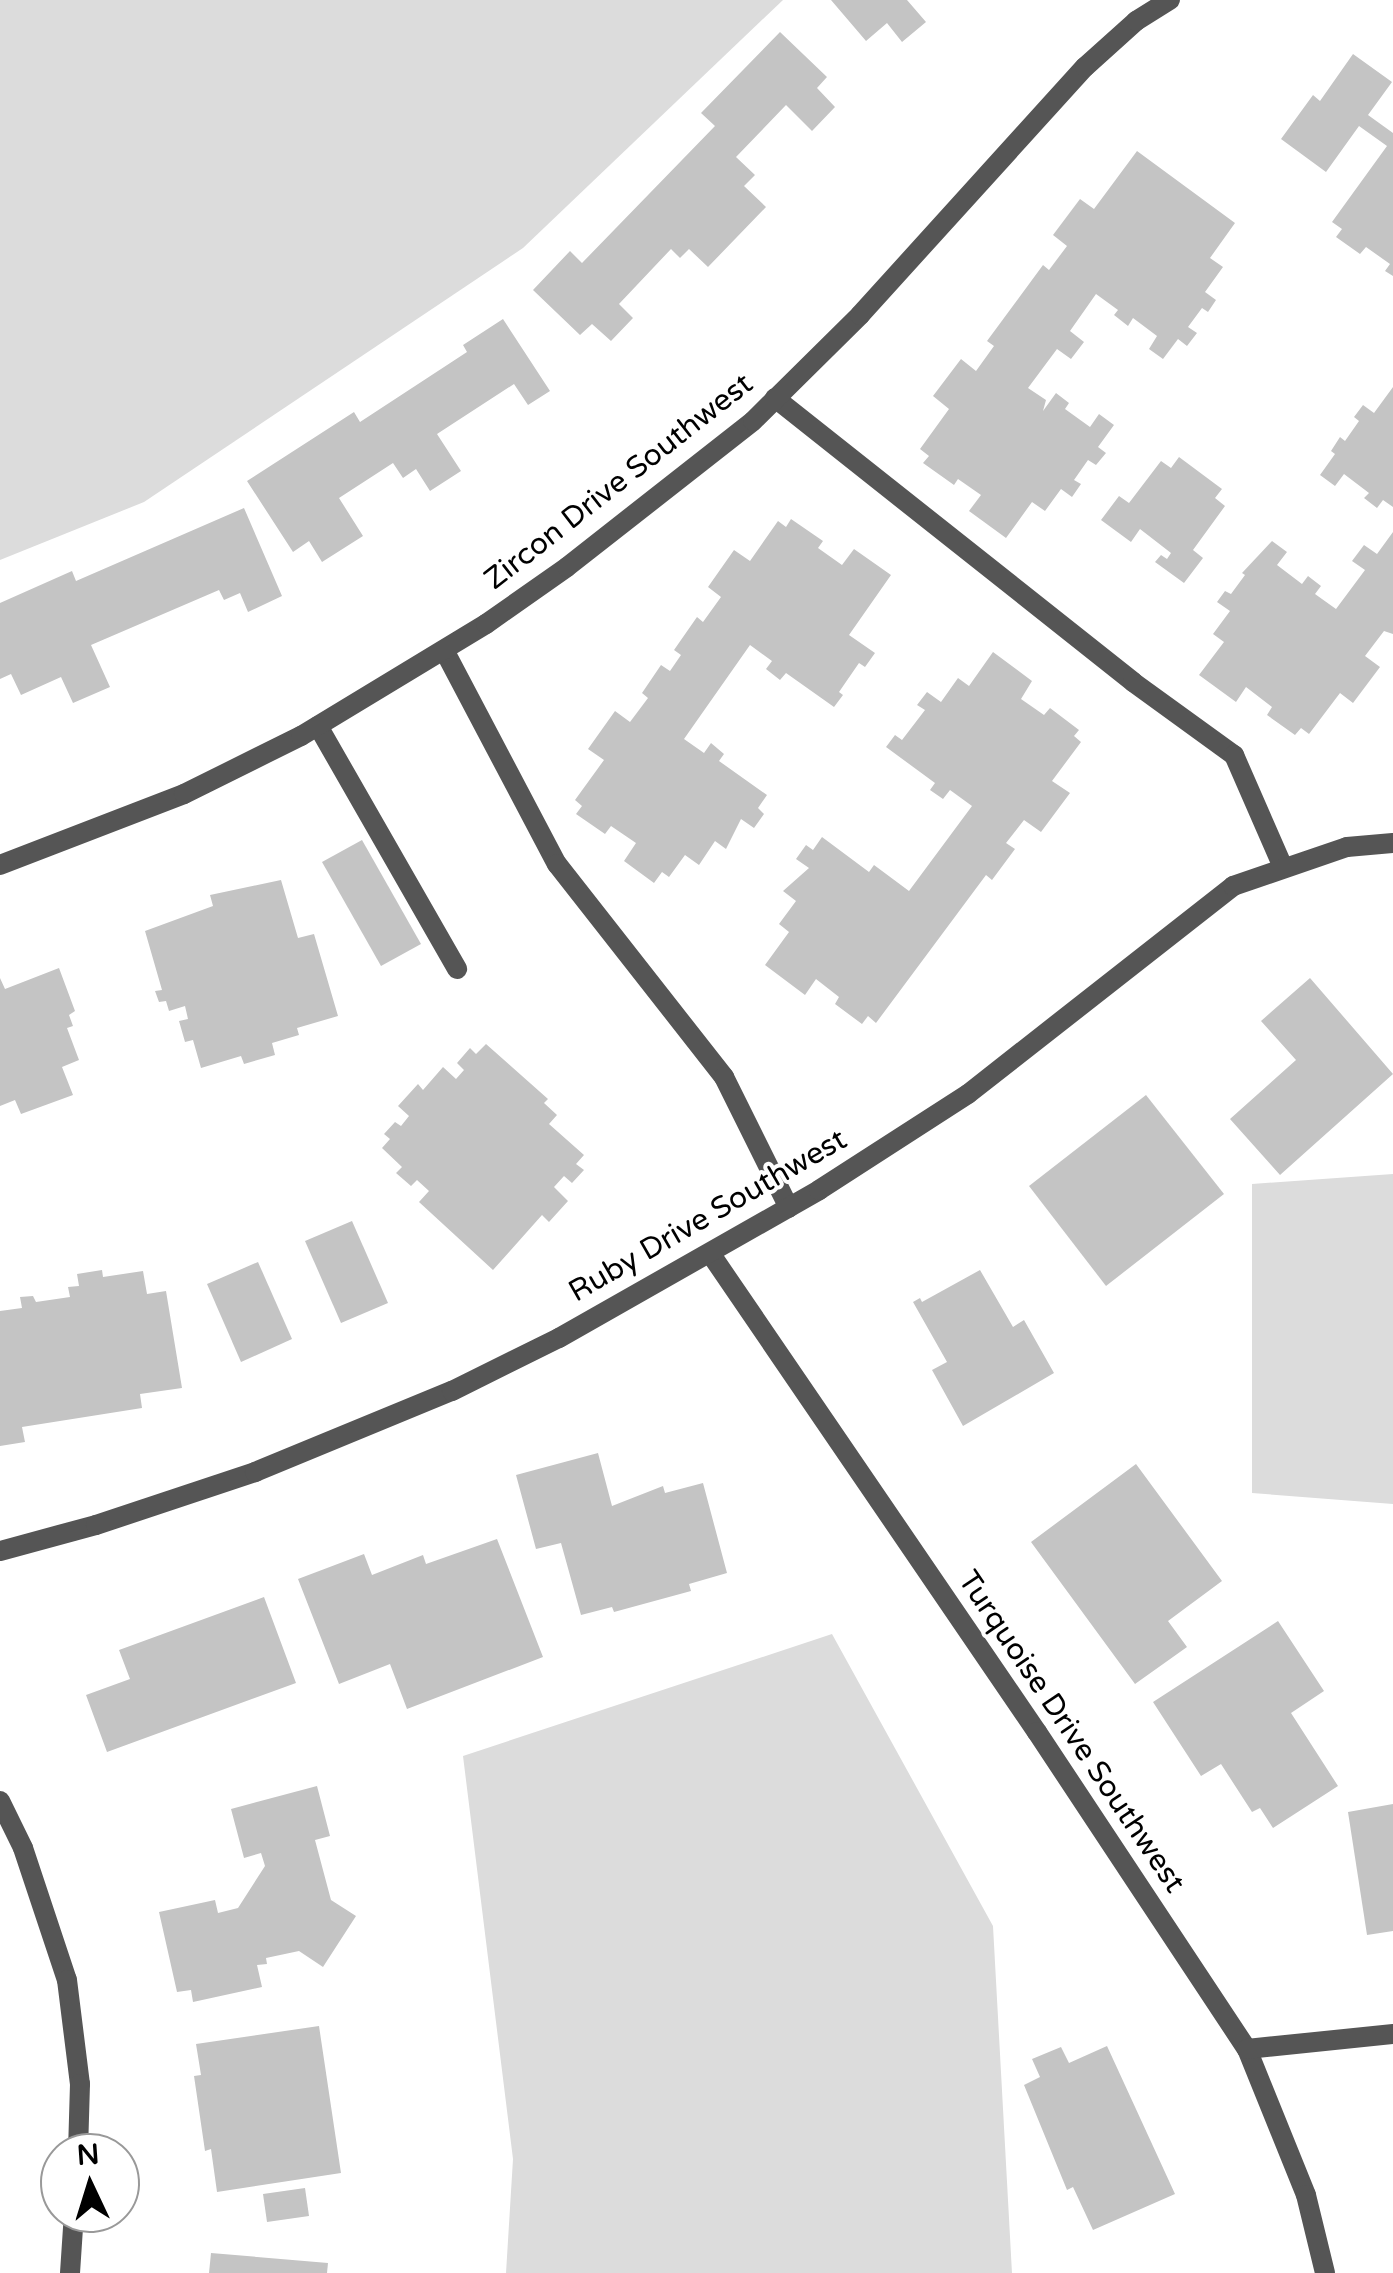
<!DOCTYPE html>
<html>
<head>
<meta charset="utf-8">
<style>
  body { margin:0 }
  #map { position:relative; width:1393px; height:2273px; overflow:hidden; background:#fff; font-family:"Varela Round",sans-serif }
  div>[style] { position:absolute }
  [style*='--x'] { left:calc(var(--x)*1px); top:calc(var(--y)*1px); width:calc(var(--w)*1px); rotate:calc(var(--a)*1deg) }
  .green>* { inset:0; background:#dcdcdc }
  .building>* { inset:0; background:#c4c4c4 }
  .service>* { height:20px; margin:-10px; padding:0 10px; transform-origin:10px; border-radius:10px; background:#555 }
  .minor>* { height:20px; margin:-10px; padding:0 10px; transform-origin:10px; border-radius:10px; background:#555 }
  .tertiary>* { height:20px; margin:-10px; padding:0 10px; transform-origin:10px; border-radius:10px; background:#555 }
  span { translate:-50% -50%; white-space:nowrap; text-align:center; line-height:1.15; -webkit-text-stroke:8px #fff; paint-order:stroke }
  .street-label { font-size:30px; color:#000 }
  .north { position:absolute; left:40px; top:2133px; width:100px; height:100px; box-sizing:border-box; background:#fff; border:2px solid #999; border-radius:50%; rotate:356deg; font-size:28px; font-weight:700; line-height:40px; text-align:center; color:#000 }
  .north::after { content:''; display:block; margin:auto; width:35px; height:45px; background:#000; clip-path:polygon(50% 0,100% 100%,50% 72%,0 100%) }
</style>
</head>
<body>
<div id="map">
  <div class="green">
    <i style="clip-path:polygon(0 0,783px 0,523px 248px,144px 502px,0 560px)"></i>
    <i style="clip-path:polygon(1393px 1174px,1393px 1504px,1252px 1493px,1252px 1184px)"></i>
    <i style="clip-path:polygon(832px 1634px,993px 1926px,1012px 2273px,506px 2273px,513px 2159px,463px 1756px)"></i>
  </div>
  <div class="building">
    <i style="clip-path:polygon(831px 0,907px 0,926px 22px,902px 42px,887px 23px,866px 41px)"></i>
    <i style="clip-path:polygon(780px 32px,827px 77px,817px 88px,835px 107px,812px 131px,786px 105px,736px 157px,755px 175px,744px 186px,766px 207px,708px 267px,689px 249px,680px 258px,671px 249px,619px 304px,633px 318px,611px 341px,592px 324px,580px 335px,533px 290px,570px 251px,582px 263px,715px 126px,701px 113px)"></i>
    <i style="clip-path:polygon(1353px 54px,1392px 82px,1368px 115px,1393px 133px,1393px 276px,1385px 271px,1390px 264px,1366px 247px,1360px 254px,1336px 237px,1342px 229px,1332px 222px,1387px 146px,1359px 126px,1326px 172px,1281px 139px,1313px 95px,1320px 101px)"></i>
    <i style="clip-path:polygon(1137px 151px,1235px 223px,1210px 258px,1223px 267px,1205px 292px,1216px 300px,1208px 312px,1202px 308px,1188px 327px,1197px 333px,1187px 346px,1178px 339px,1163px 359px,1149px 349px,1157px 336px,1133px 318px,1128px 326px,1114px 315px,1118px 310px,1096px 294px,1070px 331px,1084px 342px,1071px 359px,1057px 349px,1028px 388px,1046px 400px,1043px 411px,1056px 393px,1069px 403px,1065px 409px,1090px 427px,1099px 414px,1114px 425px,1098px 447px,1106px 453px,1096px 465px,1088px 460px,1074px 480px,1081px 484px,1072px 497px,1061px 489px,1045px 511px,1032px 502px,1006px 538px,969px 511px,981px 495px,958px 479px,954px 485px,923px 463px,929px 456px,920px 449px,949px 409px,933px 396px,961px 359px,976px 371px,994px 346px,987px 341px,1043px 265px,1049px 270px,1067px 246px,1053px 235px,1080px 199px,1094px 209px)"></i>
    <i style="clip-path:polygon(503px 319px,550px 391px,528px 405px,514px 384px,437px 434px,461px 471px,430px 491px,416px 469px,403px 478px,393px 463px,339px 498px,363px 536px,322px 562px,309px 541px,293px 552px,247px 481px,354px 412px,360px 422px,467px 352px,463px 345px)"></i>
    <i style="clip-path:polygon(1393px 387px,1393px 507px,1383px 500px,1377px 508px,1364px 498px,1369px 493px,1344px 474px,1335px 486px,1320px 475px,1335px 454px,1331px 451px,1340px 437px,1345px 441px,1359px 421px,1354px 417px,1363px 405px,1374px 413px)"></i>
    <i style="clip-path:polygon(1179px 457px,1222px 489px,1215px 498px,1225px 506px,1193px 550px,1203px 558px,1184px 583px,1155px 562px,1161px 555px,1167px 559px,1171px 553px,1140px 529px,1131px 542px,1101px 520px,1119px 496px,1129px 503px,1161px 461px,1171px 468px)"></i>
    <i style="clip-path:polygon(244px 508px,282px 596px,248px 612px,240px 593px,224px 600px,219px 590px,91px 645px,110px 687px,73px 703px,61px 677px,21px 695px,11px 674px,0 679px,0 603px,72px 571px,76px 581px)"></i>
    <i style="clip-path:polygon(791px 519px,823px 541px,818px 548px,842px 565px,854px 549px,891px 575px,849px 635px,875px 653px,865px 667px,859px 663px,839px 692px,843px 695px,834px 707px,786px 673px,780px 680px,766px 669px,772px 661px,750px 645px,684px 739px,704px 753px,711px 743px,724px 754px,719px 761px,767px 795px,758px 808px,764px 814px,754px 828px,741px 819px,726px 849px,715px 841px,699px 865px,685px 855px,669px 877px,662px 872px,654px 883px,624px 861px,636px 843px,611px 826px,605px 834px,576px 814px,582px 806px,575px 800px,604px 760px,588px 749px,615px 711px,630px 722px,648px 698px,642px 693px,661px 665px,670px 671px,681px 655px,674px 650px,697px 617px,703px 622px,721px 597px,708px 587px,734px 550px,750px 561px,778px 521px,786px 527px)"></i>
    <i style="clip-path:polygon(1393px 532px,1393px 634px,1384px 631px,1365px 656px,1380px 667px,1353px 703px,1340px 693px,1309px 734px,1301px 728px,1295px 735px,1267px 715px,1272px 707px,1246px 687px,1236px 702px,1199px 675px,1224px 642px,1213px 634px,1230px 611px,1217px 602px,1225px 591px,1231px 594px,1245px 575px,1242px 573px,1272px 541px,1287px 552px,1277px 565px,1302px 584px,1308px 576px,1321px 586px,1315px 594px,1336px 609px,1365px 570px,1352px 561px,1364px 545px,1377px 554px)"></i>
    <i style="clip-path:polygon(993px 652px,1032px 681px,1021px 699px,1044px 715px,1050px 708px,1079px 730px,1074px 736px,1081px 742px,1052px 781px,1070px 793px,1041px 832px,1024px 820px,1006px 843px,1015px 849px,992px 880px,986px 875px,876px 1023px,868px 1016px,862px 1024px,835px 1004px,839px 997px,816px 979px,805px 995px,765px 965px,789px 932px,779px 924px,796px 901px,783px 891px,809px 868px,796px 859px,806px 845px,813px 850px,822px 837px,869px 872px,874px 865px,909px 891px,972px 806px,950px 790px,943px 799px,930px 790px,935px 783px,886px 747px,895px 735px,902px 740px,925px 710px,917px 705px,927px 692px,941px 702px,958px 678px,969px 686px)"></i>
    <i style="clip-path:polygon(362px 840px,421px 944px,381px 966px,322px 862px)"></i>
    <i style="clip-path:polygon(281px 880px,298px 938px,314px 934px,338px 1016px,297px 1028px,299px 1035px,272px 1043px,275px 1055px,244px 1064px,241px 1056px,201px 1068px,193px 1040px,185px 1042px,179px 1021px,188px 1019px,185px 1006px,169px 1011px,166px 1001px,159px 1002px,155px 991px,162px 990px,145px 931px,213px 906px,210px 895px)"></i>
    <i style="clip-path:polygon(59px 968px,75px 1011px,69px 1015px,73px 1026px,67px 1028px,79px 1060px,62px 1067px,73px 1095px,21px 1114px,15px 1100px,0 1106px,0 978px,5px 989px)"></i>
    <i style="clip-path:polygon(1310px 978px,1393px 1074px,1280px 1175px,1230px 1119px,1296px 1060px,1261px 1021px)"></i>
    <i style="clip-path:polygon(486px 1044px,548px 1099px,544px 1103px,557px 1115px,549px 1124px,584px 1155px,576px 1164px,584px 1170px,572px 1183px,564px 1176px,554px 1187px,568px 1201px,549px 1222px,542px 1215px,493px 1270px,419px 1202px,429px 1191px,417px 1180px,411px 1186px,396px 1173px,402px 1167px,382px 1148px,390px 1139px,384px 1134px,395px 1122px,401px 1126px,409px 1116px,398px 1106px,418px 1084px,423px 1090px,443px 1067px,456px 1079px,464px 1070px,457px 1063px,470px 1048px,476px 1054px)"></i>
    <i style="clip-path:polygon(1146px 1095px,1224px 1194px,1106px 1286px,1029px 1186px)"></i>
    <i style="clip-path:polygon(352px 1221px,388px 1303px,341px 1323px,305px 1241px)"></i>
    <i style="clip-path:polygon(258px 1262px,292px 1339px,241px 1362px,207px 1284px)"></i>
    <i style="clip-path:polygon(102px 1270px,103px 1277px,143px 1271px,147px 1294px,166px 1291px,182px 1388px,140px 1394px,142px 1408px,22px 1427px,25px 1442px,0 1446px,0 1311px,22px 1308px,20px 1297px,33px 1296px,36px 1302px,70px 1297px,68px 1287px,79px 1286px,77px 1274px)"></i>
    <i style="clip-path:polygon(980px 1270px,1013px 1327px,1024px 1320px,1054px 1373px,963px 1426px,932px 1370px,947px 1362px,913px 1302px,920px 1298px,922px 1302px)"></i>
    <i style="clip-path:polygon(598px 1453px,612px 1506px,663px 1486px,665px 1493px,703px 1483px,727px 1573px,689px 1584px,691px 1591px,614px 1612px,612px 1607px,581px 1615px,561px 1543px,536px 1549px,516px 1475px)"></i>
    <i style="clip-path:polygon(1136px 1464px,1222px 1581px,1168px 1621px,1187px 1647px,1135px 1684px,1031px 1542px)"></i>
    <i style="clip-path:polygon(497px 1539px,543px 1657px,407px 1709px,390px 1664px,339px 1684px,298px 1579px,364px 1554px,372px 1575px,423px 1555px,426px 1564px)"></i>
    <i style="clip-path:polygon(264px 1597px,296px 1683px,107px 1752px,86px 1695px,130px 1679px,119px 1650px)"></i>
    <i style="clip-path:polygon(1278px 1621px,1324px 1691px,1291px 1713px,1338px 1786px,1273px 1828px,1260px 1808px,1252px 1812px,1221px 1764px,1201px 1776px,1153px 1702px)"></i>
    <i style="clip-path:polygon(317px 1786px,330px 1836px,315px 1840px,331px 1900px,356px 1916px,323px 1967px,299px 1951px,266px 1958px,267px 1964px,257px 1965px,262px 1987px,193px 2002px,191px 1990px,177px 1992px,159px 1912px,215px 1900px,218px 1913px,238px 1908px,265px 1866px,261px 1853px,244px 1858px,231px 1809px)"></i>
    <i style="clip-path:polygon(1393px 1804px,1393px 1931px,1367px 1935px,1348px 1812px)"></i>
    <i style="clip-path:polygon(319px 2026px,341px 2173px,217px 2192px,211px 2149px,205px 2151px,194px 2076px,201px 2075px,196px 2044px)"></i>
    <i style="clip-path:polygon(1107px 2046px,1175px 2194px,1093px 2230px,1073px 2187px,1067px 2190px,1024px 2085px,1040px 2077px,1032px 2059px,1061px 2047px,1069px 2063px)"></i>
    <i style="clip-path:polygon(305px 2188px,309px 2216px,267px 2222px,263px 2194px)"></i>
    <i style="clip-path:polygon(211px 2253px,328px 2263px,327px 2273px,209px 2273px)"></i>
  </div>
  <div class="service">
    <i style="--x:775;--y:398;--w:457;--a:38.4"></i>
    <i style="--x:1133;--y:682;--w:125;--a:35.9"></i>
    <i style="--x:1234;--y:755;--w:122;--a:66.4"></i>
    <i style="--x:444;--y:650;--w:242;--a:62.2"></i>
    <i style="--x:557;--y:864;--w:271;--a:51.9"></i>
    <i style="--x:724;--y:1077;--w:146;--a:63.6"></i>
    <i style="--x:318;--y:726;--w:280;--a:60.2"></i>
  </div>
  <div class="minor">
    <i style="--x:710;--y:1253;--w:580;--a:55.68"></i>
    <i style="--x:1037;--y:1732;--w:380;--a:56.5"></i>
    <i style="--x:1247;--y:2049;--w:157;--a:68"></i>
    <i style="--x:1306;--y:2195;--w:80;--a:76.3"></i>
    <i style="--x:0;--y:1551;--w:99;--a:-15.2"></i>
    <i style="--x:96;--y:1525;--w:168;--a:-18.4"></i>
    <i style="--x:255;--y:1472;--w:213;--a:-22.4"></i>
    <i style="--x:452;--y:1391;--w:119;--a:-26.4"></i>
    <i style="--x:559;--y:1338;--w:299;--a:-29.6"></i>
    <i style="--x:819;--y:1190;--w:177;--a:-32.8"></i>
    <i style="--x:968;--y:1094;--w:337;--a:-38.1"></i>
    <i style="--x:1233;--y:886;--w:120;--a:-18.9"></i>
    <i style="--x:1347;--y:847;--w:46;--a:-5"></i>
    <i style="--x:0;--y:1801;--w:52;--a:63.9"></i>
    <i style="--x:23;--y:1848;--w:139;--a:71.6"></i>
    <i style="--x:67;--y:1980;--w:105;--a:82.9"></i>
    <i style="--x:80;--y:2084;--w:69;--a:91.7"></i>
    <i style="--x:1247;--y:2049;--w:147;--a:-5.9"></i>
    <i style="--x:70;--y:2273;--w:60;--a:-86.2"></i>
  </div>
  <div class="tertiary">
    <i style="--x:0;--y:865;--w:197;--a:-21.1"></i>
    <i style="--x:184;--y:794;--w:131;--a:-26.4"></i>
    <i style="--x:301;--y:736;--w:216;--a:-31.2"></i>
    <i style="--x:486;--y:624;--w:99;--a:-35.1"></i>
    <i style="--x:567;--y:567;--w:236;--a:-38.1"></i>
    <i style="--x:753;--y:421;--w:151;--a:-44.7"></i>
    <i style="--x:860;--y:315;--w:335;--a:-47.8"></i>
    <i style="--x:1085;--y:67;--w:69;--a:-42"></i>
    <i style="--x:1136;--y:21;--w:40;--a:-32"></i>
  </div>
  <div class="street-label">
    <span style="left:619px;top:482px;rotate:-38deg">Zircon Drive Southwest</span>
    <span style="left:708px;top:1216px;rotate:-30deg">Ruby Drive Southwest</span>
    <span style="left:1071px;top:1732px;rotate:56deg">Turquoise Drive Southwest</span>
  </div>
  <div class="north">N</div>
</div>
</body>
</html>
